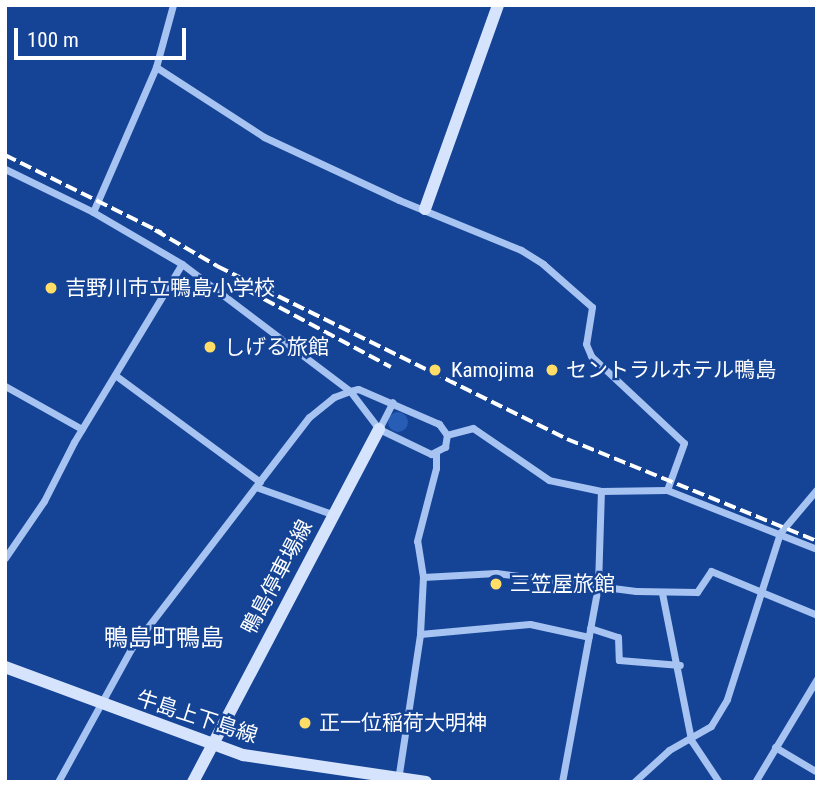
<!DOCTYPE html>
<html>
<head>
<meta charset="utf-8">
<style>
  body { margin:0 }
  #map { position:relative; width:822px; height:787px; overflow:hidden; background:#154496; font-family:"Roboto Condensed","Noto Sans JP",sans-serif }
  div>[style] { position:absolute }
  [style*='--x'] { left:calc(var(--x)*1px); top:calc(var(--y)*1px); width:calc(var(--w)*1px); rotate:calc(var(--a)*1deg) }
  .green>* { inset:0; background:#285db5 }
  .round { border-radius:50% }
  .street>* { height:7px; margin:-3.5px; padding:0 3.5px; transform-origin:3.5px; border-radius:3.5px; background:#a6c3f2 }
  .secondary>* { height:12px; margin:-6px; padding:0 6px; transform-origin:6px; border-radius:6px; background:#d5e3fc }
  .rail>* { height:3.5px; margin-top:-1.75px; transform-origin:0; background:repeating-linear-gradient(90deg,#fff 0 12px,transparent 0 17px) }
  .dots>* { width:19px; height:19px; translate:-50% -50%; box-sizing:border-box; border:4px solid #154496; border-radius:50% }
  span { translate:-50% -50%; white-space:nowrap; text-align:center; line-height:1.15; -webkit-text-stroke:5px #154496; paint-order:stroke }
  .poi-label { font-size:21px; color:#fff }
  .left { translate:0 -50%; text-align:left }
  .street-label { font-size:21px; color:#fff }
  .quarter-label { font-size:24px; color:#fff }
  .frame { position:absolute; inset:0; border:7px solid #fff; pointer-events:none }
  .scale { position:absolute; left:14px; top:28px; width:172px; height:32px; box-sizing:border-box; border:4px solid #fff; border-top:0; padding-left:9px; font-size:21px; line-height:24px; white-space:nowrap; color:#fff; -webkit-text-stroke:5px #154496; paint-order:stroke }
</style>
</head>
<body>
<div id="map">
  <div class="green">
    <i class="round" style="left:388px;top:412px;width:20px;height:20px"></i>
  </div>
  <div class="street">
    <i style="--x:156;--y:67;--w:129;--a:32.9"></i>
    <i style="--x:264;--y:137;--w:149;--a:25"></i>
    <i style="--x:399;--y:200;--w:132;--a:22.3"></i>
    <i style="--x:521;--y:250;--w:26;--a:32"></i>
    <i style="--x:543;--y:264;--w:65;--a:41.3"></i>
    <i style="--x:592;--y:307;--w:37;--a:99"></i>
    <i style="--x:586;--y:344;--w:13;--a:67"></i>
    <i style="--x:591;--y:356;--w:127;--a:43.1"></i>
    <i style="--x:684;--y:443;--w:50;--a:109.9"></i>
    <i style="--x:667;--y:490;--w:66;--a:179.1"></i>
    <i style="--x:601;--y:491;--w:53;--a:-168.1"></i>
    <i style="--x:549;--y:480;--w:92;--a:-145.6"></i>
    <i style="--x:473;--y:428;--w:27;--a:165"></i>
    <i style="--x:5;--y:169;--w:98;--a:26"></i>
    <i style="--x:93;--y:212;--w:103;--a:30.3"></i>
    <i style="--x:182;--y:264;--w:211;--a:37.1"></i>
    <i style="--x:350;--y:391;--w:48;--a:52.7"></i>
    <i style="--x:379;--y:429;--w:58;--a:25.7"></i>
    <i style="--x:431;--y:454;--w:16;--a:-27"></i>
    <i style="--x:445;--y:447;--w:12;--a:-81"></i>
    <i style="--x:447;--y:435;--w:14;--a:-126"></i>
    <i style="--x:439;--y:424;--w:88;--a:-156.6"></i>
    <i style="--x:358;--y:389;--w:8;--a:166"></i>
    <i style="--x:350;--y:391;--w:17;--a:159"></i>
    <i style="--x:334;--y:397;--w:32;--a:141"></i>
    <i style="--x:309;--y:417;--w:292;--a:127.5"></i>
    <i style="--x:131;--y:649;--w:152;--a:118.8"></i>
    <i style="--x:93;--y:212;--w:158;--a:-66.5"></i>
    <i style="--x:156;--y:67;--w:64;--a:-74.7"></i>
    <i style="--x:115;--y:375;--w:180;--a:36.4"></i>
    <i style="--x:5;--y:386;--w:88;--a:29.2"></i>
    <i style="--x:379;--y:429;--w:30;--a:-63"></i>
    <i style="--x:256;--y:487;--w:81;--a:19.6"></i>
    <i style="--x:667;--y:490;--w:161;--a:21.5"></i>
    <i style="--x:5;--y:558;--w:69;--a:-55.6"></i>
    <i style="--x:44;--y:501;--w:66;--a:-63"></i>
    <i style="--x:74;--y:442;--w:208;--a:-58.8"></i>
    <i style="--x:423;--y:577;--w:73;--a:-3.1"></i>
    <i style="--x:496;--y:573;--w:141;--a:7.3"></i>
    <i style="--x:636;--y:591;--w:61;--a:0.9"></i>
    <i style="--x:697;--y:592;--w:25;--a:-56"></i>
    <i style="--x:711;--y:571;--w:115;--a:22.5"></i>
    <i style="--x:662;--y:593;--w:150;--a:78.8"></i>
    <i style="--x:691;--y:740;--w:50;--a:56.3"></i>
    <i style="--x:590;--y:628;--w:29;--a:18"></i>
    <i style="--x:618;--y:637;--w:23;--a:88"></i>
    <i style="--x:619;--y:660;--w:61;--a:4.7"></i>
    <i style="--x:420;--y:634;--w:110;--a:-5.2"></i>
    <i style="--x:530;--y:624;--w:60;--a:12.4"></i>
    <i style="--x:775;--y:747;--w:49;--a:30.8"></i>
    <i style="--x:398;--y:780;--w:148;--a:-81.4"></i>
    <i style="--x:420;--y:634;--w:57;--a:-87"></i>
    <i style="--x:423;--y:577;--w:36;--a:-99"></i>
    <i style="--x:417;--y:541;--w:75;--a:-75.4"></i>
    <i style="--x:436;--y:468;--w:14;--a:-90"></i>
    <i style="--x:562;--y:782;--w:200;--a:-79.6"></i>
    <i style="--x:598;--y:585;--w:94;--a:-88.2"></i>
    <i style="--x:634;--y:782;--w:47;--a:-42.4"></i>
    <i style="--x:669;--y:750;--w:48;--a:-29.7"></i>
    <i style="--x:711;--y:726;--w:31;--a:-59"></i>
    <i style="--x:727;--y:699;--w:174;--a:-72.3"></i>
    <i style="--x:780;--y:533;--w:57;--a:-49.9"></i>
    <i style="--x:755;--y:782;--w:120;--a:-59"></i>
  </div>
  <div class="secondary">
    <i style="--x:425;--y:209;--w:217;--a:-70.3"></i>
    <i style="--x:5;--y:667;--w:254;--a:20.3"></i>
    <i style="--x:243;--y:755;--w:185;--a:8.4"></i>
    <i style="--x:193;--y:782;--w:399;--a:-62.2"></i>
  </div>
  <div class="rail">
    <i style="--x:5;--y:155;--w:175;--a:26.4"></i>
    <i style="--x:155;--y:230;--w:72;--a:30.1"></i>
    <i style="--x:217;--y:266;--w:390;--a:26.3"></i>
    <i style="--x:567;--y:439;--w:270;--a:22.2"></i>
    <i style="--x:249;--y:291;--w:161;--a:28.2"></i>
  </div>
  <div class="dots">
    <i style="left:51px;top:288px;background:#ffdd67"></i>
    <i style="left:210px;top:347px;background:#ffdd67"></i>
    <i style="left:435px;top:370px;background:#ffdd67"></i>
    <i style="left:552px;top:370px;background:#ffdd67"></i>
    <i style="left:496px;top:584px;background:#ffdd67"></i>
    <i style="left:305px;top:723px;background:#ffdd67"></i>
  </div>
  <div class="poi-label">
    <span class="left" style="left:65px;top:288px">吉野川市立鴨島小学校</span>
    <span class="left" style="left:224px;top:347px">しげる旅館</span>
    <span class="left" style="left:451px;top:370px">Kamojima</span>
    <span class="left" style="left:566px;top:370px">セントラルホテル鴨島</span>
    <span class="left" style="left:510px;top:584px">三笠屋旅館</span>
    <span class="left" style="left:319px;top:723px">正一位稲荷大明神</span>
  </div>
  <div class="street-label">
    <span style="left:277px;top:577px;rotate:-62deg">鴨島停車場線</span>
    <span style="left:197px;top:717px;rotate:18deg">牛島上下島線</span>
  </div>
  <div class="quarter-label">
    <span style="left:164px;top:639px">鴨島町鴨島</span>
  </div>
  <div class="frame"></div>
  <div class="scale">100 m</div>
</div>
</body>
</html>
